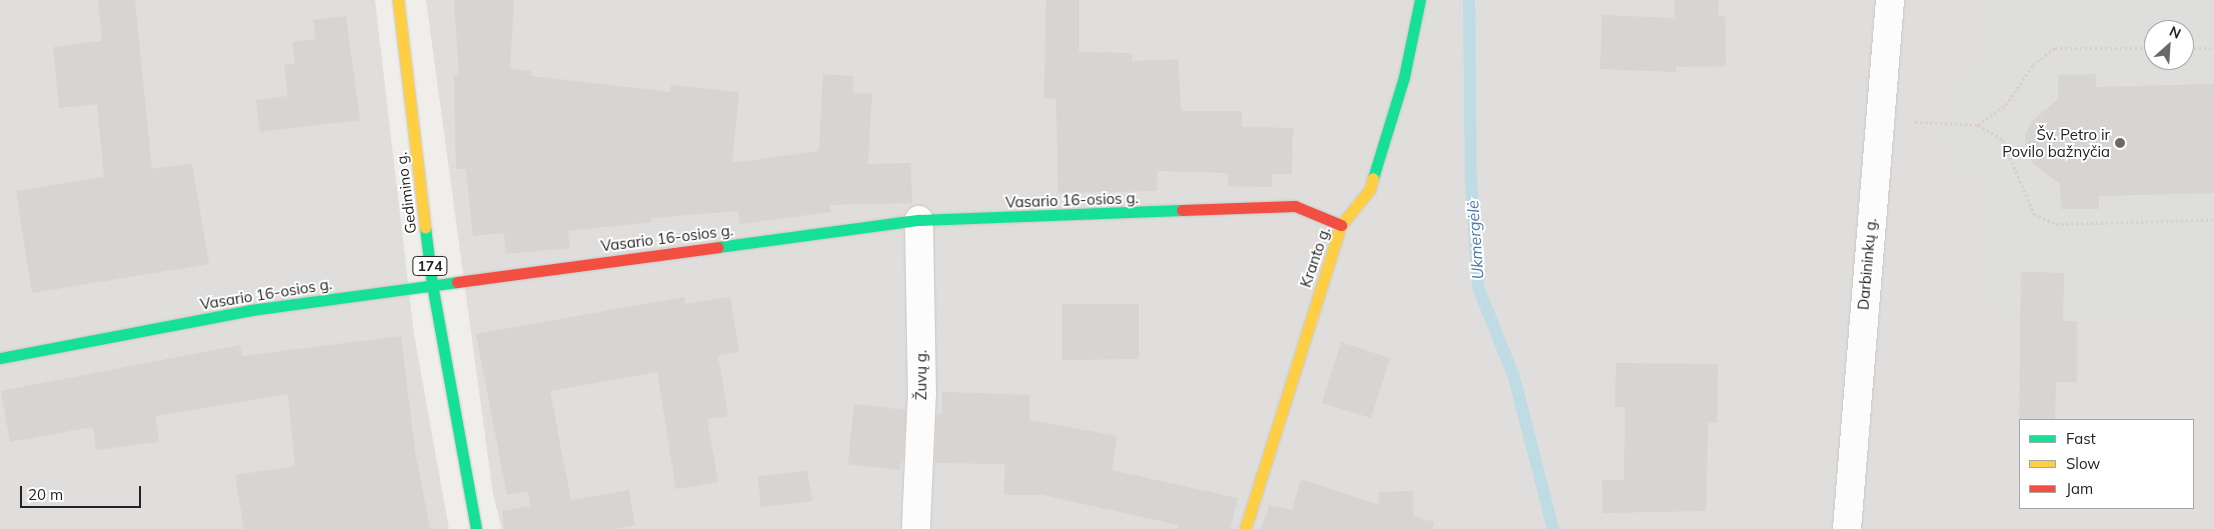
<!DOCTYPE html>
<html>
<head>
<meta charset="utf-8">
<style>
  body { margin:0 }
  #map { position:relative; width:2214px; height:529px; overflow:hidden; background:#f0eeeb; font-family:Mulish,sans-serif }
  div>[style] { position:absolute }
  [style*='--x'] { left:calc(var(--x)*1px); top:calc(var(--y)*1px); width:calc(var(--w)*1px); rotate:calc(var(--a)*1deg) }
  .residential>* { inset:0; background:#dfdedc }
  .religious>* { inset:0; background:#dededc }
  .stream>* { height:12px; margin:-6px; padding:0 6px; transform-origin:6px; border-radius:6px; background:#bfdbe3 }
  .building>* { inset:0; background:#d7d4d2 }
  .path>* { height:3px; margin-top:-1.5px; transform-origin:0; background:repeating-linear-gradient(90deg,#dccecd 0 2.5px,transparent 0 5px) }
  .roads { filter:drop-shadow(0 0 1px #c9c8c7) drop-shadow(0 0 1px #c9c8c7) }
  .street>* { height:28px; margin:-14px; padding:0 14px; transform-origin:14px; border-radius:14px; background:#fdfcfc }
  .fast>* { height:11px; margin:-5.5px; padding:0 5.5px; transform-origin:5.5px; border-radius:5.5px; background:#16e098 }
  .slow>* { height:11px; margin:-5.5px; padding:0 5.5px; transform-origin:5.5px; border-radius:5.5px; background:#ffcf43 }
  .jam>* { height:11px; margin:-5.5px; padding:0 5.5px; transform-origin:5.5px; border-radius:5.5px; background:#f24e42 }
  .dots>* { width:14px; height:14px; translate:-50% -50%; box-sizing:border-box; border:2px solid #fff; border-radius:50% }
  span { translate:-50% -50%; white-space:nowrap; text-align:center; line-height:1.15; -webkit-text-stroke:4px #fff; paint-order:stroke }
  .shield-label span { padding:1px 4px; background:#fff; border:1px solid; border-radius:4px; -webkit-text-stroke-width:0 }
  .shield-label { font-size:14px; color:#222; font-weight:700 }
  .poi-label { font-size:15px; color:#222 }
  .right { translate:-100% -50%; text-align:right }
  .street-label { font-size:15px; color:#222 }
  .water-label { font-size:16px; color:#4a7aab; font-style:italic }
  .legend { position:absolute; left:2019px; top:419px; width:175px; height:90px; box-sizing:border-box; background:#fff; border:1px solid #a7a7a7; margin:0; padding:6px 9px; list-style:none; font-size:15px; color:#222 }
  .legend li { display:flex; align-items:center; gap:10px; height:25px }
  .legend b { width:25px; border:1px solid #a7a7a7 }
  .north { position:absolute; left:2144px; top:20px; width:50px; height:50px; box-sizing:border-box; background:#fff; border:1px solid #a7a7a7; border-radius:50%; rotate:26deg; font-size:14px; font-weight:700; line-height:20px; text-align:center; color:#222 }
  .north::after { content:''; display:block; margin:auto; width:18px; height:22px; background:#6a6968; clip-path:polygon(50% 0,100% 100%,50% 72%,0 100%) }
  .scale { position:absolute; left:20px; top:486px; width:121px; height:22px; box-sizing:border-box; border:2px solid #222; border-top:0; padding-left:6px; font-size:15px; line-height:18px; white-space:nowrap; color:#222; -webkit-text-stroke:4px #fff; paint-order:stroke }
</style>
</head>
<body>
<div id="map">
  <div class="residential">
    <i style="clip-path:polygon(0 0,375px 0,414px 334px,449px 529px,0 529px)"></i>
    <i style="clip-path:polygon(evenodd,426px 0,2214px 0,2214px 529px,502px 529px,493px 494px,426px 0,2154px 30px,2184px 30px,2184px 60px,2154px 60px,2154px 30px,426px 0,2020px 420px,2193px 420px,2193px 508px,2020px 508px,2020px 420px)"></i>
  </div>
  <div class="religious">
    <i style="clip-path:polygon(evenodd,1994px 0,2214px 0,2214px 309px,2063px 315px,1997px 314px,1997px 185px,1978px 180px,1958px 169px,1946px 145px,1943px 124px,1958px 88px,1977px 73px,1992px 67px,1994px 0,2154px 30px,2184px 30px,2184px 60px,2154px 60px,2154px 30px)"></i>
  </div>
  <div class="stream">
    <i style="--x:1469;--y:0;--w:179;--a:89.4"></i>
    <i style="--x:1471;--y:179;--w:108;--a:86.3"></i>
    <i style="--x:1478;--y:287;--w:97;--a:68.2"></i>
    <i style="--x:1514;--y:377;--w:157;--a:75.6"></i>
  </div>
  <div class="building">
    <i style="clip-path:polygon(98px 0,135px 0,152px 169px,192px 163px,209px 264px,32px 293px,16px 191px,104px 177px,97px 104px,59px 108px,53px 47px,102px 41px)"></i>
    <i style="clip-path:polygon(454px 0,514px 0,510px 69px,531px 71px,532px 76px,670px 92px,671px 85px,739px 92px,732px 163px,819px 151px,823px 74px,853px 76px,853px 93px,872px 94px,868px 164px,911px 163px,912px 203px,830px 205px,831px 212px,740px 224px,738px 211px,651px 218px,651px 222px,568px 231px,570px 248px,506px 254px,504px 233px,473px 236px,466px 169px,456px 169px,454px 75px,459px 75px)"></i>
    <i style="clip-path:polygon(1046px 0,1079px 0,1079px 52px,1132px 53px,1132px 61px,1178px 59px,1181px 111px,1242px 111px,1242px 127px,1293px 128px,1292px 174px,1272px 174px,1272px 187px,1228px 186px,1228px 173px,1157px 171px,1157px 191px,1058px 193px,1056px 99px,1044px 98px)"></i>
    <i style="clip-path:polygon(1675px 0,1719px 0,1718px 16px,1725px 16px,1726px 66px,1676px 67px,1676px 72px,1600px 69px,1602px 15px,1674px 18px)"></i>
    <i style="clip-path:polygon(346px 16px,360px 120px,260px 132px,256px 100px,288px 96px,284px 65px,295px 64px,292px 42px,316px 39px,313px 20px)"></i>
    <i style="clip-path:polygon(2096px 74px,2096px 87px,2214px 84px,2214px 193px,2099px 196px,2099px 209px,2061px 209px,2060px 184px,2033px 164px,2026px 150px,2025px 135px,2032px 121px,2058px 99px,2058px 75px)"></i>
    <i style="clip-path:polygon(2021px 272px,2064px 273px,2063px 321px,2077px 321px,2077px 382px,2056px 382px,2055px 420px,2019px 420px)"></i>
    <i style="clip-path:polygon(684px 297px,686px 304px,730px 297px,739px 352px,718px 355px,728px 416px,707px 419px,718px 482px,676px 489px,657px 372px,550px 391px,571px 500px,629px 490px,635px 525px,615px 529px,504px 529px,502px 511px,530px 506px,528px 491px,507px 495px,476px 334px)"></i>
    <i style="clip-path:polygon(1062px 304px,1139px 304px,1139px 359px,1062px 360px)"></i>
    <i style="clip-path:polygon(401px 336px,415px 451px,430px 529px,244px 529px,235px 475px,295px 466px,288px 394px,155px 416px,159px 442px,96px 450px,93px 427px,10px 442px,1px 391px,240px 345px,242px 356px)"></i>
    <i style="clip-path:polygon(1341px 342px,1390px 358px,1371px 418px,1322px 403px)"></i>
    <i style="clip-path:polygon(1616px 363px,1718px 364px,1717px 423px,1708px 423px,1706px 511px,1603px 513px,1602px 480px,1624px 480px,1625px 407px,1615px 407px)"></i>
    <i style="clip-path:polygon(942px 392px,1030px 395px,1029px 420px,1117px 436px,1112px 470px,1238px 498px,1230px 529px,1177px 529px,1178px 525px,1042px 495px,1004px 495px,1005px 464px,935px 463px,937px 413px,942px 414px)"></i>
    <i style="clip-path:polygon(854px 404px,906px 410px,903px 462px,901px 462px,900px 470px,848px 464px)"></i>
    <i style="clip-path:polygon(807px 471px,813px 501px,761px 507px,758px 476px)"></i>
    <i style="clip-path:polygon(1301px 479px,1379px 505px,1379px 492px,1413px 491px,1413px 516px,1434px 522px,1433px 529px,1261px 529px,1269px 505px,1292px 510px)"></i>
  </div>
  <div class="path">
    <i style="--x:2184;--y:48;--w:30;--a:0"></i>
    <i style="--x:1915;--y:122;--w:63;--a:2.7"></i>
    <i style="--x:1978;--y:125;--w:28;--a:30"></i>
    <i style="--x:2002;--y:139;--w:82;--a:66.9"></i>
    <i style="--x:2034;--y:214;--w:24;--a:24"></i>
    <i style="--x:2056;--y:224;--w:158;--a:-1.5"></i>
    <i style="--x:1978;--y:125;--w:34;--a:-36"></i>
    <i style="--x:2006;--y:105;--w:48;--a:-56"></i>
    <i style="--x:2033;--y:65;--w:28;--a:-38"></i>
    <i style="--x:2055;--y:48;--w:99;--a:0"></i>
  </div>
  <div class="roads">
    <div class="street">
      <i style="--x:916;--y:529;--w:135;--a:-87.5"></i>
      <i style="--x:922;--y:394;--w:174;--a:-91"></i>
      <i style="--x:1847;--y:529;--w:531;--a:-85.35"></i>
    </div>
    <div class="fast">
      <i style="--x:1373;--y:178;--w:106;--a:-72.9"></i>
      <i style="--x:1404;--y:77;--w:79;--a:-78.3"></i>
      <i style="--x:425;--y:227;--w:57;--a:83"></i>
      <i style="--x:432;--y:284;--w:249;--a:79.8"></i>
      <i style="--x:718;--y:247;--w:203;--a:-7.7"></i>
      <i style="--x:919;--y:220;--w:263;--a:-2.2"></i>
      <i style="--x:0;--y:358;--w:256;--a:-10.8"></i>
      <i style="--x:251;--y:310;--w:208;--a:-7.7"></i>
    </div>
    <div class="slow">
      <i style="--x:398;--y:0;--w:229;--a:83.2"></i>
      <i style="--x:1245;--y:529;--w:319;--a:-72.5"></i>
      <i style="--x:1341;--y:225;--w:46;--a:-51.1"></i>
      <i style="--x:1370;--y:189;--w:11;--a:-75"></i>
    </div>
    <div class="jam">
      <i style="--x:1182;--y:210;--w:113;--a:-2"></i>
      <i style="--x:1295;--y:206;--w:50;--a:22.4"></i>
      <i style="--x:457;--y:282;--w:263;--a:-7.6"></i>
    </div>
  </div>
  <div class="dots">
    <i style="left:2120px;top:143px;background:#6a6968"></i>
  </div>
  <div class="shield-label">
    <span style="left:430px;top:266px">174</span>
  </div>
  <div class="poi-label">
    <span class="right" style="left:2110px;top:143px">Šv. Petro ir<br>Povilo bažnyčia</span>
  </div>
  <div class="street-label">
    <span style="left:406px;top:193px;rotate:-97deg">Gedimino g.</span>
    <span style="left:1072px;top:200px;rotate:-2deg">Vasario 16-osios g.</span>
    <span style="left:667px;top:238px;rotate:-7deg">Vasario 16-osios g.</span>
    <span style="left:1315px;top:257px;rotate:-71deg">Kranto g.</span>
    <span style="left:1867px;top:264px;rotate:-85deg">Darbininkų g.</span>
    <span style="left:266px;top:294px;rotate:-9deg">Vasario 16-osios g.</span>
    <span style="left:921px;top:375px;rotate:-90deg">Žuvų g.</span>
  </div>
  <div class="water-label">
    <span style="left:1475px;top:240px;rotate:-94deg">Ukmergėlė</span>
  </div>
  <ul class="legend">
  <li><b style="height:6px;background:#16e098"></b>Fast</li>
  <li><b style="height:6px;background:#ffcf43"></b>Slow</li>
  <li><b style="height:6px;background:#f24e42"></b>Jam</li>
  </ul>
  <div class="north">N</div>
  <div class="scale">20 m</div>
</div>
</body>
</html>
